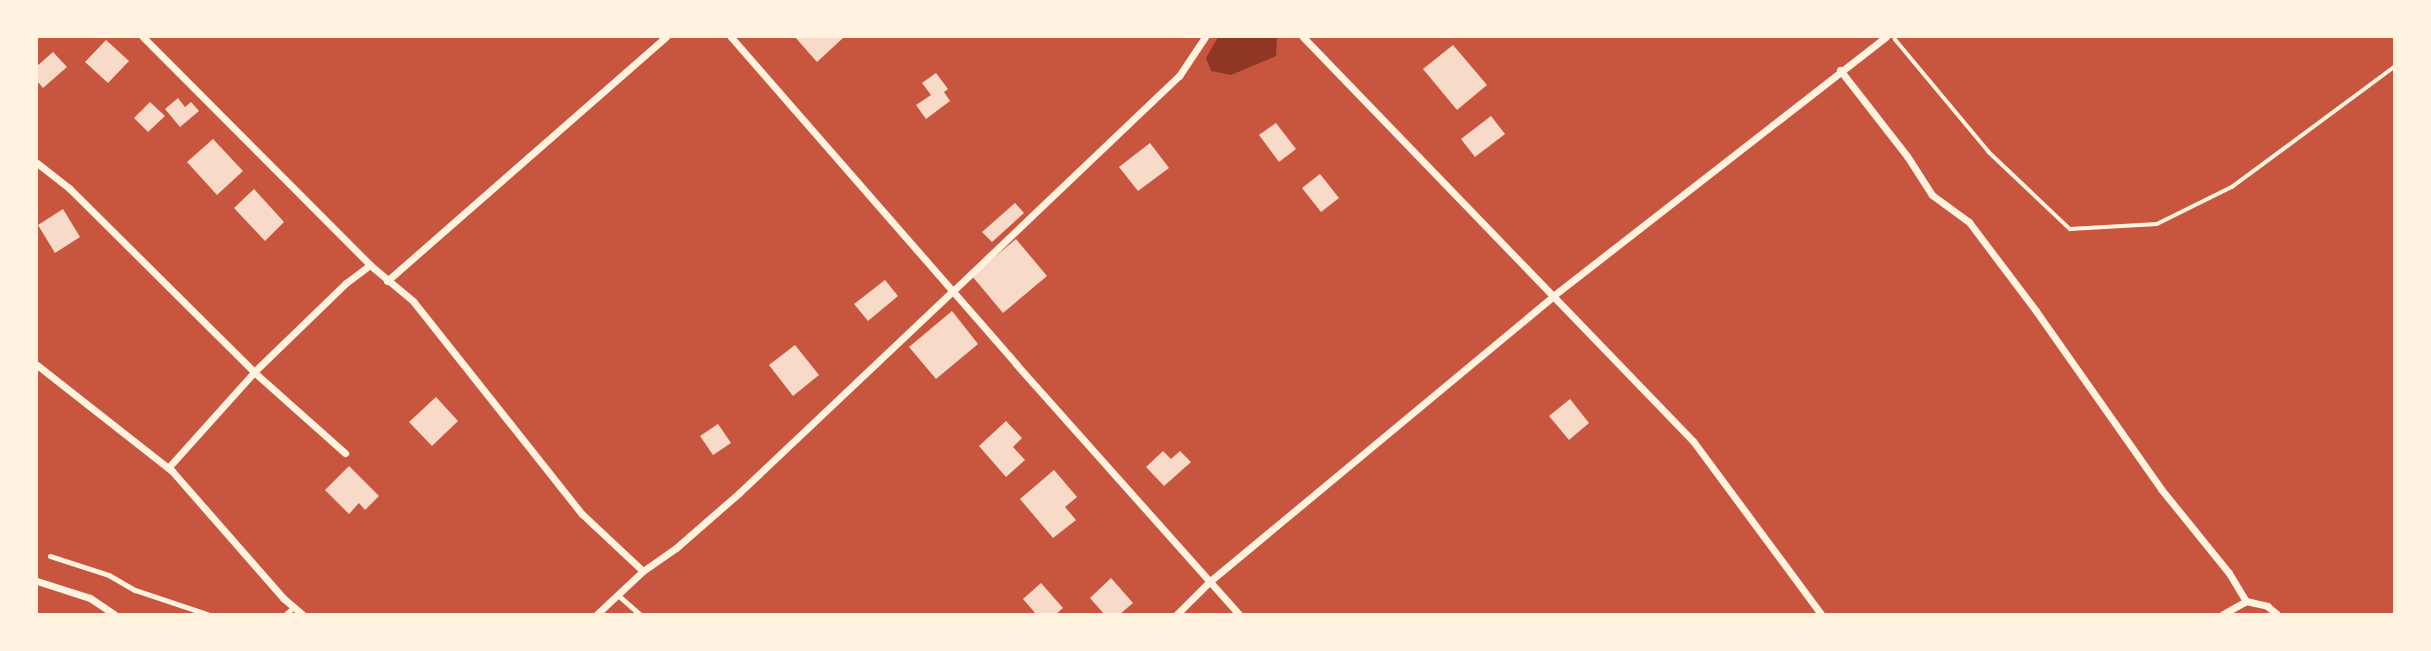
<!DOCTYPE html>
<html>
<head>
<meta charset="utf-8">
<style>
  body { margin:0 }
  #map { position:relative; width:2431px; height:651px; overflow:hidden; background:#c8553d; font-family:"Nunito Sans",sans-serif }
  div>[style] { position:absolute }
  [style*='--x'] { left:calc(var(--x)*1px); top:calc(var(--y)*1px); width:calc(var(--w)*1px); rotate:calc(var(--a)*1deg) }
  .water>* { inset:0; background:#8f3625 }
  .building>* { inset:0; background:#f7dbc8 }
  .path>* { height:3.5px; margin:-1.75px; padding:0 1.75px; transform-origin:1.75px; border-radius:1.75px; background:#fff3e0 }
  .service>* { height:4.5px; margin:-2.25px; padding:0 2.25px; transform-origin:2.25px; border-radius:2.25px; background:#fff3e0 }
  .minor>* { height:7px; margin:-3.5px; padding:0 3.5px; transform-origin:3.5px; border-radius:3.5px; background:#fff3e0 }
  span { translate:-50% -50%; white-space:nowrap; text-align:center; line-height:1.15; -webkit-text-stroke:7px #fff3e0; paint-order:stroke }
  .frame { position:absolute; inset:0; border:38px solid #fff3e0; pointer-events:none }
</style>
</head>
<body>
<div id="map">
  <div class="water">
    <i style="clip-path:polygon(1218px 37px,1277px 37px,1276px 56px,1231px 75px,1211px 71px,1206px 58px)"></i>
  </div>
  <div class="building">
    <i style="clip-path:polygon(795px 37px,841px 37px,843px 38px,817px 62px)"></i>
    <i style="clip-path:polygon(106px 40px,129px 61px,108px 83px,85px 62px)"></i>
    <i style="clip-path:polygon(1453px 45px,1487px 85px,1457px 110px,1423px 69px)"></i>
    <i style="clip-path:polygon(53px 52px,67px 67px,43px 88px,37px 81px,37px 66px)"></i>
    <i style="clip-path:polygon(936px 73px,948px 89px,944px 92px,950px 101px,926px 119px,916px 105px,931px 95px,922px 83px)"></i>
    <i style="clip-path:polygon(178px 98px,185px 107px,191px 102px,199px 111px,180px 127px,165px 109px)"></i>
    <i style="clip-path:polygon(150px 102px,165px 116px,148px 132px,134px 118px)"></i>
    <i style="clip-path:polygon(1491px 116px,1505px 134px,1475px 157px,1461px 139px)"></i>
    <i style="clip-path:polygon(1276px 123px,1296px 149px,1279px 162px,1259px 135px)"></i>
    <i style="clip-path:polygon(213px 139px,243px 171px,217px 195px,187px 162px)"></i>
    <i style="clip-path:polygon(1150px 143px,1169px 168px,1138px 191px,1119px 167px)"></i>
    <i style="clip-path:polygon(1320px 174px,1339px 198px,1321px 212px,1302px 188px)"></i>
    <i style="clip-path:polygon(254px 189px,284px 222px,265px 241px,234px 208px)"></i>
    <i style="clip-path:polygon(1015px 203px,1024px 213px,992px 242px,982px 232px)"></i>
    <i style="clip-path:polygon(63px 209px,80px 237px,55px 253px,38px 225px)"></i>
    <i style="clip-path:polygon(1016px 239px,1047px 276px,1003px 313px,972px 276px)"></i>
    <i style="clip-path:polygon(885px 280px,898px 296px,868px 321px,854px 304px)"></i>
    <i style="clip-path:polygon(952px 311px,978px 344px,936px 379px,909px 347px)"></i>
    <i style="clip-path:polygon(795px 345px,819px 375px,793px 396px,769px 365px)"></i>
    <i style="clip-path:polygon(436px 397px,458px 421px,432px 446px,409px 422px)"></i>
    <i style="clip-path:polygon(1570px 399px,1589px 423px,1569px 440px,1549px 416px)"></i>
    <i style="clip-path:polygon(1006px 421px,1022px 438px,1013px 447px,1025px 460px,1006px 477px,979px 446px)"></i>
    <i style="clip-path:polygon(718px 424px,731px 443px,713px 455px,700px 436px)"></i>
    <i style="clip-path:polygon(1163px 451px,1171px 459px,1180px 451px,1191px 462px,1164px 486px,1146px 467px)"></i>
    <i style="clip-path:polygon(349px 466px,379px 496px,365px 510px,359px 503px,349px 514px,325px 490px)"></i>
    <i style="clip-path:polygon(1054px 470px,1077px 497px,1065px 507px,1076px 520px,1053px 538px,1020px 499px)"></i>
    <i style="clip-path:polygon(1111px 578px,1133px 603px,1120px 614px,1104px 614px,1090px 598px)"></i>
    <i style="clip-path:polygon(1041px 583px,1063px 608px,1056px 614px,1036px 614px,1023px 599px)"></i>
  </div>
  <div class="path">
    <i style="--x:1895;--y:39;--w:147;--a:50.2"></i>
    <i style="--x:1989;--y:152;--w:112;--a:43.5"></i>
    <i style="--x:2070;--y:229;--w:87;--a:-3.3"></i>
    <i style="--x:2157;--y:224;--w:84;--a:-26.3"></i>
    <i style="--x:2232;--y:187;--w:202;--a:-36.5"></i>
  </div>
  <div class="service">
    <i style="--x:50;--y:556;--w:62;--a:17.9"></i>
    <i style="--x:109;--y:575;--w:30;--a:30"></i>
    <i style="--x:135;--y:590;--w:76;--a:18.4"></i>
    <i style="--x:618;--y:595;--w:29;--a:41"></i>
    <i style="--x:286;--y:614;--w:11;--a:-41"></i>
  </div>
  <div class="minor">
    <i style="--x:143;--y:37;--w:322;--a:45.1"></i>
    <i style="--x:370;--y:265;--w:56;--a:39.9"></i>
    <i style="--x:413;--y:301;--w:272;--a:51.6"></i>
    <i style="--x:582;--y:514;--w:83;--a:43.1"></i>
    <i style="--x:731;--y:37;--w:434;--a:48.9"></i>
    <i style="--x:1016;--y:364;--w:335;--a:48.3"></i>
    <i style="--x:1303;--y:37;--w:562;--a:46.01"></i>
    <i style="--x:1693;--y:441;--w:215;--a:53.5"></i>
    <i style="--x:1840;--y:70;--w:109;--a:52.1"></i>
    <i style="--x:1907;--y:156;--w:46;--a:57.3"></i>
    <i style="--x:1932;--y:195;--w:46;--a:36.1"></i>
    <i style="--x:1969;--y:222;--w:111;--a:53"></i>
    <i style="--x:2036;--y:311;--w:218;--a:54.9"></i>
    <i style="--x:2161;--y:489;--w:108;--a:51"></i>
    <i style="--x:2229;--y:573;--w:33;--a:59"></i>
    <i style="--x:2246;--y:601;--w:22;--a:13"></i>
    <i style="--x:2267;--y:606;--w:13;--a:39"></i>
    <i style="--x:37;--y:163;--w:41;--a:38"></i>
    <i style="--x:69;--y:188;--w:261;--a:44.8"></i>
    <i style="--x:254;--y:372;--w:122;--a:41.7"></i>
    <i style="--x:387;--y:281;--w:371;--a:-41.2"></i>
    <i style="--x:37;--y:365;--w:172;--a:38.1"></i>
    <i style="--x:172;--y:471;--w:169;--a:48.8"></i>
    <i style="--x:283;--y:598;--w:25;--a:40"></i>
    <i style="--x:168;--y:468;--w:129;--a:-48.1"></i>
    <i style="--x:254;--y:372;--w:128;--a:-44.1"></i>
    <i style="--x:346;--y:283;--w:30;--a:-37"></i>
    <i style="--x:37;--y:581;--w:56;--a:17.8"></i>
    <i style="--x:90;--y:598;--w:29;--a:34"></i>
    <i style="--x:597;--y:614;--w:63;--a:-43.1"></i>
    <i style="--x:643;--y:571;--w:40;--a:-34.9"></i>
    <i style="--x:676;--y:548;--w:84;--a:-41.1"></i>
    <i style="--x:739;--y:493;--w:296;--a:-43.4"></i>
    <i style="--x:954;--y:290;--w:311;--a:-43.6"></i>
    <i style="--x:1179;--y:76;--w:47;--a:-56.3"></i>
    <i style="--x:1177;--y:614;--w:45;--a:-45"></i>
    <i style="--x:1209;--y:582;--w:447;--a:-39.7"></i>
    <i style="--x:1553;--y:296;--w:422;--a:-37.9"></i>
    <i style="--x:2223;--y:614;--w:26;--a:-29"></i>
  </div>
  <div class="frame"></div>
</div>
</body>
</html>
